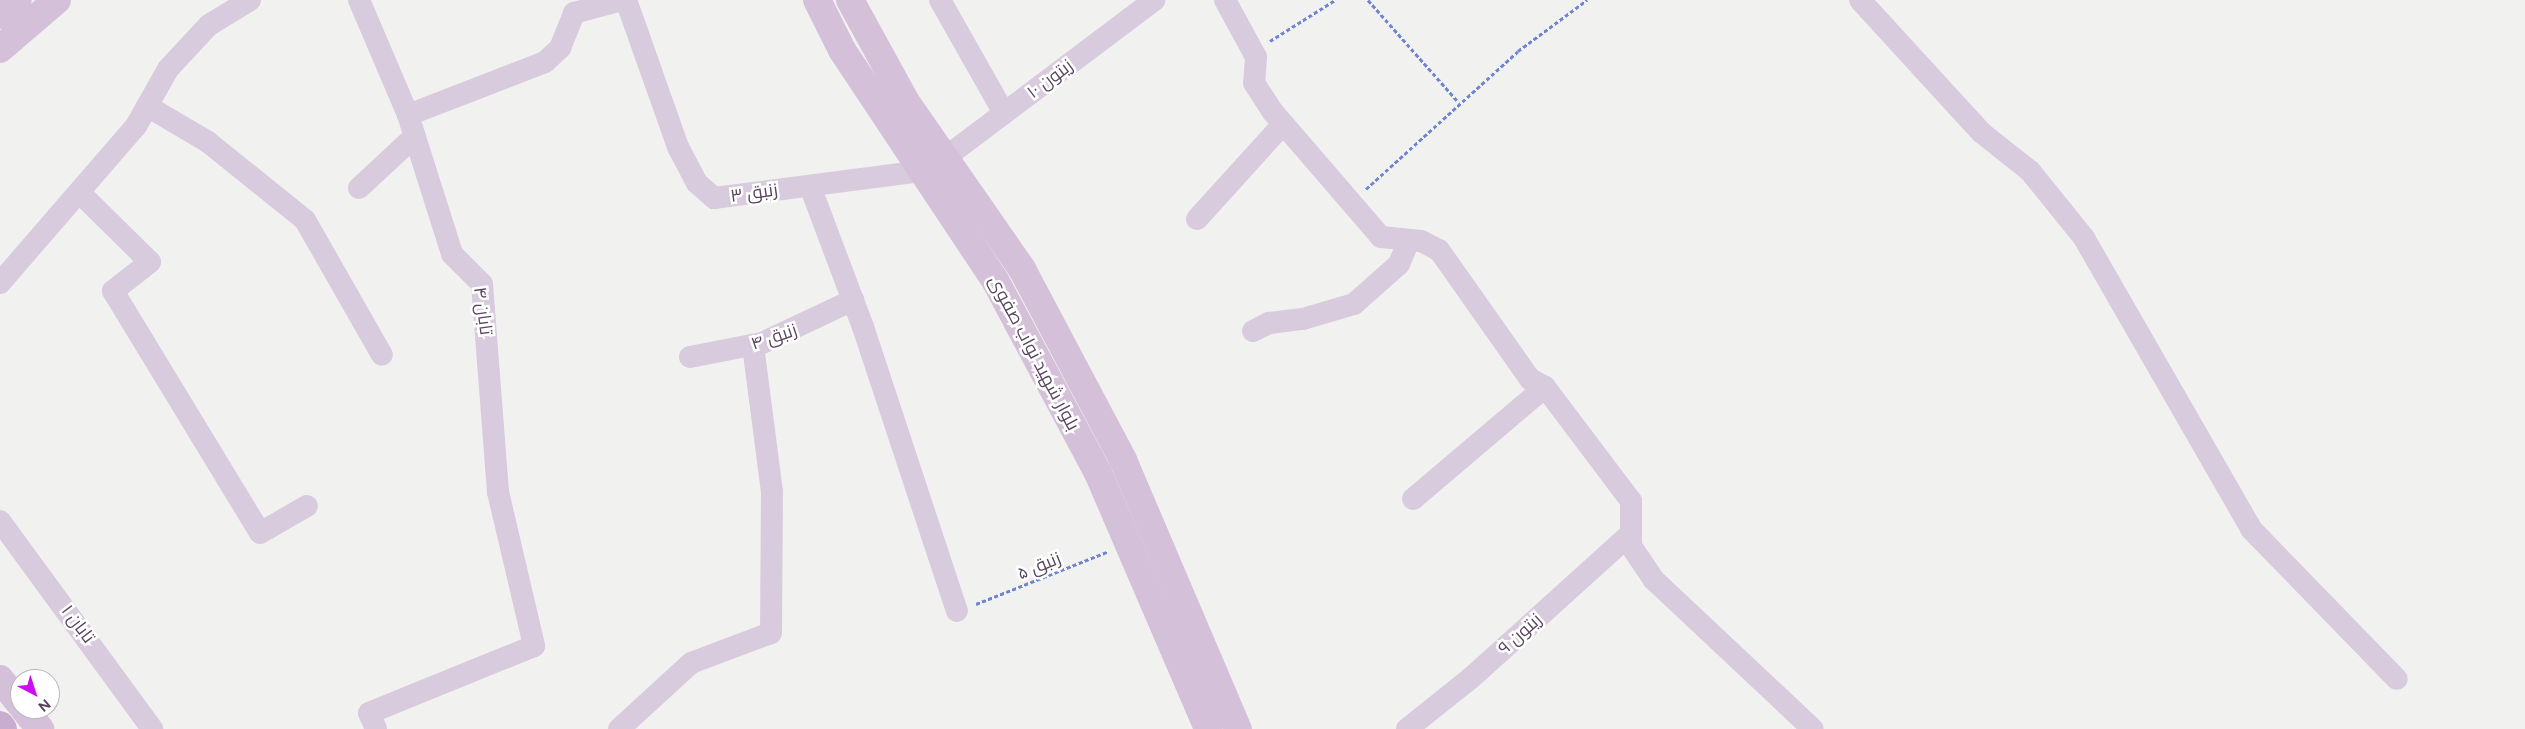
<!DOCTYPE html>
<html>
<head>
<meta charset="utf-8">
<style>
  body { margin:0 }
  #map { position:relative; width:2525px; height:729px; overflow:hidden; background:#f1f2ef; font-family:Figtree,Cairo,sans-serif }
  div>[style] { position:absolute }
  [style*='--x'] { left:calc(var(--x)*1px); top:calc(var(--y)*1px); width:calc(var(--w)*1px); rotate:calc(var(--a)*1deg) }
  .path>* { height:3px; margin-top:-1.5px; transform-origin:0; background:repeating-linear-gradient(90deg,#7085d2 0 4px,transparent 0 6.5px) }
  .street>* { height:22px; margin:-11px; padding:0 11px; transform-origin:11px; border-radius:11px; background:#d8cbdd }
  .secondary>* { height:28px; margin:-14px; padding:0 14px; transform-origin:14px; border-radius:14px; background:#d4c0d9 }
  .primary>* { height:28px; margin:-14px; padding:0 14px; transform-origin:14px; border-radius:14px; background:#c8add0 }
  span { translate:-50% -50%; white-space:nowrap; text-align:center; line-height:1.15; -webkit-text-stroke:5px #fff; paint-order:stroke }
  .street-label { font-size:18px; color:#58465e }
  .north { position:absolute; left:10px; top:669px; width:50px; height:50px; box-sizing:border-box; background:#fff; border:1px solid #bcb5bf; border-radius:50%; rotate:140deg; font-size:14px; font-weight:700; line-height:20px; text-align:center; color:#58465e }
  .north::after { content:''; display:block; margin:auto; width:18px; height:22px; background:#cb0eed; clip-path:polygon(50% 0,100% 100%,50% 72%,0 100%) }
</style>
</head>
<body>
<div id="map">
  <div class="path">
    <i style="--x:1368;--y:0;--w:137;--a:48.5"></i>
    <i style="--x:1270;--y:41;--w:77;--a:-32.2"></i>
    <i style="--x:1366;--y:189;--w:205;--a:-42.2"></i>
    <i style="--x:1518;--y:51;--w:86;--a:-36.5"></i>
    <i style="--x:976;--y:604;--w:141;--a:-21.7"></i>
  </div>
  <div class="street">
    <i style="--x:359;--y:0;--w:125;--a:66.9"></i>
    <i style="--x:408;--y:115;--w:146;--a:72.4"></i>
    <i style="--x:452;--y:254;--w:42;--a:45"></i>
    <i style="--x:482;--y:284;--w:209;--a:85.6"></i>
    <i style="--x:498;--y:492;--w:158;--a:76.8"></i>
    <i style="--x:534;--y:646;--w:178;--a:157.9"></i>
    <i style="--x:369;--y:713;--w:17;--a:66"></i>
    <i style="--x:626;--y:0;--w:156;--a:70.5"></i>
    <i style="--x:678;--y:147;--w:41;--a:62.2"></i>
    <i style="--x:697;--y:183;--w:23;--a:41"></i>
    <i style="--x:714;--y:198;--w:211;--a:-7.4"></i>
    <i style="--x:940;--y:0;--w:130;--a:60.5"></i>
    <i style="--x:1225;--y:0;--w:65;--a:61.5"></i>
    <i style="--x:1256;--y:57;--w:26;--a:94"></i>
    <i style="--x:1254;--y:83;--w:35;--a:57"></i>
    <i style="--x:1273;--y:112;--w:165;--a:49.2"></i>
    <i style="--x:1381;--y:237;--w:40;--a:5.7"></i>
    <i style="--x:1421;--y:241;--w:20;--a:27"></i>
    <i style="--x:1439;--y:250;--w:158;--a:54.8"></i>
    <i style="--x:1530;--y:379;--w:17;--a:28"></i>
    <i style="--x:1545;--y:387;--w:143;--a:53"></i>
    <i style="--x:1631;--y:501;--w:45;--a:90"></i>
    <i style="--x:1631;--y:546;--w:40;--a:56"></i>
    <i style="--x:1653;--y:579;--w:219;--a:43.2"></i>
    <i style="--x:1860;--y:0;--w:180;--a:47.5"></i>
    <i style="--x:1982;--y:133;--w:61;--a:38.4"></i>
    <i style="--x:2030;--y:171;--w:86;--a:51.1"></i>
    <i style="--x:2084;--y:238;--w:336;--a:60.1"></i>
    <i style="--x:2251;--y:529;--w:209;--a:45.8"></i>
    <i style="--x:574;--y:13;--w:50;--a:-15.2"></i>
    <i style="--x:147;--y:106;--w:71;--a:30.5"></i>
    <i style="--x:208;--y:142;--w:124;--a:38.8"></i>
    <i style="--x:305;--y:220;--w:155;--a:60.3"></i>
    <i style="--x:408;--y:115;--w:147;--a:-21.1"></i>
    <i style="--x:545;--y:62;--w:21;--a:-43"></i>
    <i style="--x:560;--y:48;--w:38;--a:-68"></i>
    <i style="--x:946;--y:157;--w:261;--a:-37"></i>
    <i style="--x:810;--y:186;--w:151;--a:69.4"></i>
    <i style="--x:863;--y:327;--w:299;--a:71.7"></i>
    <i style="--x:359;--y:188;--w:76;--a:-42.9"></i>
    <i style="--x:80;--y:193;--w:98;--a:44.6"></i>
    <i style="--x:150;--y:262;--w:47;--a:141.9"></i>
    <i style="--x:113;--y:291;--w:283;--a:58.7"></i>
    <i style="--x:260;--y:533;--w:54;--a:-29.9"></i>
    <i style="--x:1197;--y:219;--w:128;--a:-47.8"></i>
    <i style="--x:0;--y:283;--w:208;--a:-49.1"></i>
    <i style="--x:136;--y:126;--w:65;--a:-60.7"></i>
    <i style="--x:168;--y:69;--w:60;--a:-47"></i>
    <i style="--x:209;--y:25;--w:48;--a:-31.4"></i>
    <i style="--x:1253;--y:331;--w:18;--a:-27"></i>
    <i style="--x:1269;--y:323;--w:34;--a:-7"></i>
    <i style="--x:1303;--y:319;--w:53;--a:-16.4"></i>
    <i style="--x:1354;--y:304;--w:60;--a:-41.6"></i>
    <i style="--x:1399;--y:264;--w:26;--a:-67"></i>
    <i style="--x:690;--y:357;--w:73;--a:-11"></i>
    <i style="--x:762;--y:343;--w:101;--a:-25.3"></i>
    <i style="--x:1413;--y:499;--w:173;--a:-40.3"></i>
    <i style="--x:0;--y:521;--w:258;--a:53.8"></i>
    <i style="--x:619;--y:729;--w:98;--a:-42.5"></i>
    <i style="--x:691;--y:663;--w:85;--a:-20.6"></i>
    <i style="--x:771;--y:633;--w:141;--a:-89.6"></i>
    <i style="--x:772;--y:492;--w:148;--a:-97.4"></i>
    <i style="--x:1407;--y:729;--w:82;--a:-38.6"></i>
    <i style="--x:1471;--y:678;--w:213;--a:-42.1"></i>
  </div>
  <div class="secondary">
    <i style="--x:817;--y:0;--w:56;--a:63.4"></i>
    <i style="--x:842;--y:50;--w:278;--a:56.4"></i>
    <i style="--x:996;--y:282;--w:217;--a:61.9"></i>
    <i style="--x:1098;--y:473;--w:279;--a:66.7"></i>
    <i style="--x:850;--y:0;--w:116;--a:61.2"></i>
    <i style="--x:906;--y:102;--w:203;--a:55.2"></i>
    <i style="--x:1022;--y:269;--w:216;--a:62.1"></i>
    <i style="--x:1123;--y:460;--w:293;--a:66.9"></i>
    <i style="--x:0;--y:15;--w:23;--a:-40"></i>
    <i style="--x:0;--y:49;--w:75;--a:-40.7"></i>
    <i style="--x:0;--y:679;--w:32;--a:51"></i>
    <i style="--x:24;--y:709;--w:26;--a:51"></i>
  </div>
  <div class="primary">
    <i style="--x:0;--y:725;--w:5;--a:53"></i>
  </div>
  <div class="street-label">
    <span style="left:1050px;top:79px;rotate:-37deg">زیتون ۱۰</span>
    <span style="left:754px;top:193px;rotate:-8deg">زنبق ۳</span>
    <span style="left:483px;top:311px;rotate:82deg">تابان ۴</span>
    <span style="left:774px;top:337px;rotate:-19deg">زنبق ۴</span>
    <span style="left:1034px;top:353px;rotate:62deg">بلوار شهید نواب صفوی</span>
    <span style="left:1039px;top:566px;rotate:-22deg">زنبق ۵</span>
    <span style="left:78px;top:624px;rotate:53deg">تابان ۱</span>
    <span style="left:1520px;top:634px;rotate:-42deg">زیتون ۹</span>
  </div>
  <div class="north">N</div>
</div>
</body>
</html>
